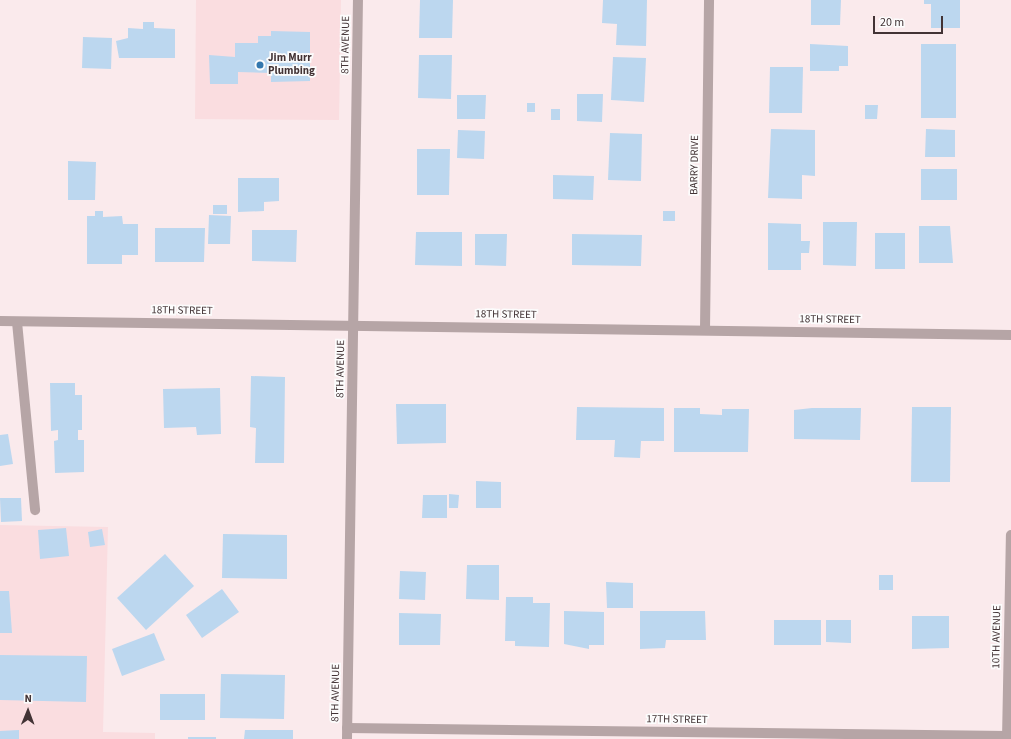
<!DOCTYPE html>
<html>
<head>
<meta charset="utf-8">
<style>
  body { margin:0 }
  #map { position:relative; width:1011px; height:739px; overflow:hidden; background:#faeaec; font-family:"Source Sans 3",sans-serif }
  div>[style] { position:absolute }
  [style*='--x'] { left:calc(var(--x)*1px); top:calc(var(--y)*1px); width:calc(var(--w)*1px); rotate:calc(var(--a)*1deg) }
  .built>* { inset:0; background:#fadde0 }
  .building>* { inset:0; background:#bcd7ef }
  .service>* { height:10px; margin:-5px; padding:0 5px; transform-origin:5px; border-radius:5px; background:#b6a5a6 }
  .minor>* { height:10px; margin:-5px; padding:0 5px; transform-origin:5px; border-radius:5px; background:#b6a5a6 }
  .dots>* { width:11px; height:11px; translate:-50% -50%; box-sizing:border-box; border:2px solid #fcfcfc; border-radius:50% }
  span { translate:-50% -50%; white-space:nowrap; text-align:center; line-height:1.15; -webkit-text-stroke:3.5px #fcfcfc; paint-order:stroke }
  .street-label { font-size:11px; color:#423335 }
  .poi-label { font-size:11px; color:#423335; font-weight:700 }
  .left { translate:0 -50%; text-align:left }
  .north { position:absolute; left:8px; top:691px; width:40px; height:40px; -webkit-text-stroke:3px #fcfcfc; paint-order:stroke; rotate:1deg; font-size:11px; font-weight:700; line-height:16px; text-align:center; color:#423335 }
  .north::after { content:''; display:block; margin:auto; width:14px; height:18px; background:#423335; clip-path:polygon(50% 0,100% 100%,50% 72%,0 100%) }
  .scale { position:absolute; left:873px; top:16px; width:70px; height:18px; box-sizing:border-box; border:2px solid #423335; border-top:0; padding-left:5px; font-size:12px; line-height:14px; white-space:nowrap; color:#423335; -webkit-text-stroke:3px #fcfcfc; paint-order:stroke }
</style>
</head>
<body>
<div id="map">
  <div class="built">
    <i style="clip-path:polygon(196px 0,341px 0,339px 120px,195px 119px)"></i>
    <i style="clip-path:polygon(0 525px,108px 527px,103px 732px,155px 733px,155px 739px,0 739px)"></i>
  </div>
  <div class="building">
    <i style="clip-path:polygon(420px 0,453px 0,452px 38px,419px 38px)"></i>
    <i style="clip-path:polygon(603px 0,647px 0,646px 46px,616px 45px,617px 24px,602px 23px)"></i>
    <i style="clip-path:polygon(811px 0,841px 0,840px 25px,811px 25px)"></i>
    <i style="clip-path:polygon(924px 0,960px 0,960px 28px,931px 28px,931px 4px,924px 4px)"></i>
    <i style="clip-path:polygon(143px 22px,154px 22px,154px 28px,175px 29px,175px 58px,119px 58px,116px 41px,128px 38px,128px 28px,143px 29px)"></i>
    <i style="clip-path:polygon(271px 31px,310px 32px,310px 81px,271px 82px,271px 73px,238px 72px,238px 84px,210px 84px,209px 55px,235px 57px,235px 43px,258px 43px,258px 36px,271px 36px)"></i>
    <i style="clip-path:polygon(83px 37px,112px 38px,111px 69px,82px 68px)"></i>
    <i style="clip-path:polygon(810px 44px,848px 46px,848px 66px,839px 66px,839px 71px,810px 71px)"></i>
    <i style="clip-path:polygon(921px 44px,956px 44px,956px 118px,921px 118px)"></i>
    <i style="clip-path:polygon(419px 55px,452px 55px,451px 99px,418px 98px)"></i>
    <i style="clip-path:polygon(613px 57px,646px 58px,644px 102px,611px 100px)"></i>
    <i style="clip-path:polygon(770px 67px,803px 67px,802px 113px,769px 113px)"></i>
    <i style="clip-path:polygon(577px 94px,603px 94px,602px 122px,577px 121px)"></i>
    <i style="clip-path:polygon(457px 95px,486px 95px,485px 119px,457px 119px)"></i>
    <i style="clip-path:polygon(527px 103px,535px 103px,535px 112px,527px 112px)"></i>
    <i style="clip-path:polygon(865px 105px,878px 105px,877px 119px,865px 119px)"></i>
    <i style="clip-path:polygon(551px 109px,560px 109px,560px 120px,551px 120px)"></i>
    <i style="clip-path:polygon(771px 129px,815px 130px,815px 176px,802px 175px,802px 199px,768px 198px)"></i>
    <i style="clip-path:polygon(926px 129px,955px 130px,955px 157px,925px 157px)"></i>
    <i style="clip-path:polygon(458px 130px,485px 131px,484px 159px,457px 158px)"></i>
    <i style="clip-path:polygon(610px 133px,642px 134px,641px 181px,608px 180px)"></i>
    <i style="clip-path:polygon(417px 149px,450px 149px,449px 195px,417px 195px)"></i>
    <i style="clip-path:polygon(68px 161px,96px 162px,95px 200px,68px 200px)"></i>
    <i style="clip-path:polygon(921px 169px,957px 169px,957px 200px,921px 200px)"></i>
    <i style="clip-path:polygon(553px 175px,594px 176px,593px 200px,553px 199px)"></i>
    <i style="clip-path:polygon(238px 178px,279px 178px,279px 201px,264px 202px,264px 211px,238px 212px)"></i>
    <i style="clip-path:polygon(213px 205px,227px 205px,227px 214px,213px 214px)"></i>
    <i style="clip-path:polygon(95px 211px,103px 211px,103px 217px,122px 216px,123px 224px,138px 224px,138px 255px,122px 255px,122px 264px,87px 264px,87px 216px,95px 216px)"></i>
    <i style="clip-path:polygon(663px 211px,675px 211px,675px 221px,663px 221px)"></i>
    <i style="clip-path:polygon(209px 215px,231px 216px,230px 244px,208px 244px)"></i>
    <i style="clip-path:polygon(823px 222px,857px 222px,856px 266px,823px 265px)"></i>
    <i style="clip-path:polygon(768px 223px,801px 224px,801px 241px,810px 241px,809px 253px,801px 253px,801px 270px,768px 270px)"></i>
    <i style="clip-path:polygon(919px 226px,950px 226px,953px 263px,919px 263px)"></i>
    <i style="clip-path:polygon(155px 228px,205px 228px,204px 262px,155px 262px)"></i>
    <i style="clip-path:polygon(252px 230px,297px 230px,296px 262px,252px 261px)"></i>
    <i style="clip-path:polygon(416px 232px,462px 232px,462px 266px,415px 265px)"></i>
    <i style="clip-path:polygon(875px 233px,905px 233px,905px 269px,875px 269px)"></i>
    <i style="clip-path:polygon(475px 234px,507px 234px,506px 266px,475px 265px)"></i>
    <i style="clip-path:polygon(572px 234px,642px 235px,641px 266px,572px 265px)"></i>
    <i style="clip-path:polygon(251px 376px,285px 377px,284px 463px,255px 463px,256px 428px,250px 427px)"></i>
    <i style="clip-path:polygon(50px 383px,75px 383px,75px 395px,82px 395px,82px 430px,78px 430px,78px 440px,84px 440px,84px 472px,55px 473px,54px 441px,58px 440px,58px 430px,51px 431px)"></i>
    <i style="clip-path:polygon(220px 388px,221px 434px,197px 435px,196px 427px,164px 428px,163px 389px)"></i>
    <i style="clip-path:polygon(396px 404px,446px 404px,446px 443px,397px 444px)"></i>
    <i style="clip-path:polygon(577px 407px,664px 408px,664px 441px,641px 441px,640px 458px,614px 457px,615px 440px,576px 440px)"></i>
    <i style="clip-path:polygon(912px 407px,951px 407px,950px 482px,911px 482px)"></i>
    <i style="clip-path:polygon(674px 408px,700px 408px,700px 414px,722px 415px,722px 409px,749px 409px,748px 452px,674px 452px)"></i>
    <i style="clip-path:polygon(812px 408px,861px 408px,860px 440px,794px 439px,794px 410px)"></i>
    <i style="clip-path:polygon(8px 434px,13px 464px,0 466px,0 435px)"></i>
    <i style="clip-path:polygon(476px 481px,501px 482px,501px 508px,476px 508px)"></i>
    <i style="clip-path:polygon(449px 494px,459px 495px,458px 508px,449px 508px)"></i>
    <i style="clip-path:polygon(423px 495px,447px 495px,447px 518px,422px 518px)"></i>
    <i style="clip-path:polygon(0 498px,21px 498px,22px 521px,1px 522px)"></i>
    <i style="clip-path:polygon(66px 528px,69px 556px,40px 559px,38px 530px)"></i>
    <i style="clip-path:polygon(102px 529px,105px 545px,90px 547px,88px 532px)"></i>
    <i style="clip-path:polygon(223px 534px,287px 535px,287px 579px,222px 578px)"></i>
    <i style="clip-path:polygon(165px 554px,194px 586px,146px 630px,117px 598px)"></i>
    <i style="clip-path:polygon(467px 565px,499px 565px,499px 600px,466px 599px)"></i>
    <i style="clip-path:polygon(400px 571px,426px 572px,425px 600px,399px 599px)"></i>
    <i style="clip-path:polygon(879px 575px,893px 575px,893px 590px,879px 590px)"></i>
    <i style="clip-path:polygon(606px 582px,633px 583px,633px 608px,607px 608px)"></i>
    <i style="clip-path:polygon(222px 589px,239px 612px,202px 638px,186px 615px)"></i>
    <i style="clip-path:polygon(0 591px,9px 591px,12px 633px,0 633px)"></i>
    <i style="clip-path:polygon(506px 597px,533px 597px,533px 603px,550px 603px,549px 647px,515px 646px,515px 641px,505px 641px)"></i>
    <i style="clip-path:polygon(564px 611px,604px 612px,604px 645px,589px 645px,589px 649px,564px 644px)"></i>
    <i style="clip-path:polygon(640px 611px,705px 611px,706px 640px,666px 640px,665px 648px,640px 649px)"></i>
    <i style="clip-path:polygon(399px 613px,441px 614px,440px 645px,399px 645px)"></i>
    <i style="clip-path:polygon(912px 616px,949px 616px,949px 648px,912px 649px)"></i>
    <i style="clip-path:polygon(774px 620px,821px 620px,821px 645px,774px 645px)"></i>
    <i style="clip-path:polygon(826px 620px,851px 620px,851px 643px,826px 642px)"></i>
    <i style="clip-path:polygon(154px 633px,165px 660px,122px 676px,112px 649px)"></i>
    <i style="clip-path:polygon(0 655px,87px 656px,86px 702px,0 700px)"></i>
    <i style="clip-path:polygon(221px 674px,285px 675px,284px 719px,220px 718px)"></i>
    <i style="clip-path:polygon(160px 694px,205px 694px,205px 720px,160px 720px)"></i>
    <i style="clip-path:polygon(19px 730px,19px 739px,0 739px,0 731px)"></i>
    <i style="clip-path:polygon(245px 730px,293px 730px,293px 739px,244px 739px)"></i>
    <i style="clip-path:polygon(188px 737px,216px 737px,216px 739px,188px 739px)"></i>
  </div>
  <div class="service">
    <i style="--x:17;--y:322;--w:189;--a:84.5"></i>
  </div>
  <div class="minor">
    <i style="--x:0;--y:321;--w:1011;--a:0.79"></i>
    <i style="--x:705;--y:330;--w:330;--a:-89.3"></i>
    <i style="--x:347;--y:728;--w:660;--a:0.69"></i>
    <i style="--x:347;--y:739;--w:739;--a:-89.15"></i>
    <i style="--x:1007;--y:739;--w:204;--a:-88.9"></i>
  </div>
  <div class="dots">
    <i style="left:260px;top:65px;background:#3478ae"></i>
  </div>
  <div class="street-label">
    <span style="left:346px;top:45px;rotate:-89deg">8TH AVENUE</span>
    <span style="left:695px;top:165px;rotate:-89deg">BARRY DRIVE</span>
    <span style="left:182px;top:311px;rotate:1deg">18TH STREET</span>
    <span style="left:506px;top:315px;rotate:1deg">18TH STREET</span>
    <span style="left:830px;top:320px;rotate:1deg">18TH STREET</span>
    <span style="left:341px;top:369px;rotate:-89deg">8TH AVENUE</span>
    <span style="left:997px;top:637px;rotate:-89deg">10TH AVENUE</span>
    <span style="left:336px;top:693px;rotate:-89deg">8TH AVENUE</span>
    <span style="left:677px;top:720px;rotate:1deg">17TH STREET</span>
  </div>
  <div class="poi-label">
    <span class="left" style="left:268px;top:65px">Jim Murr<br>Plumbing</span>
  </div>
  <div class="north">N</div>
  <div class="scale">20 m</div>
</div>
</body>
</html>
